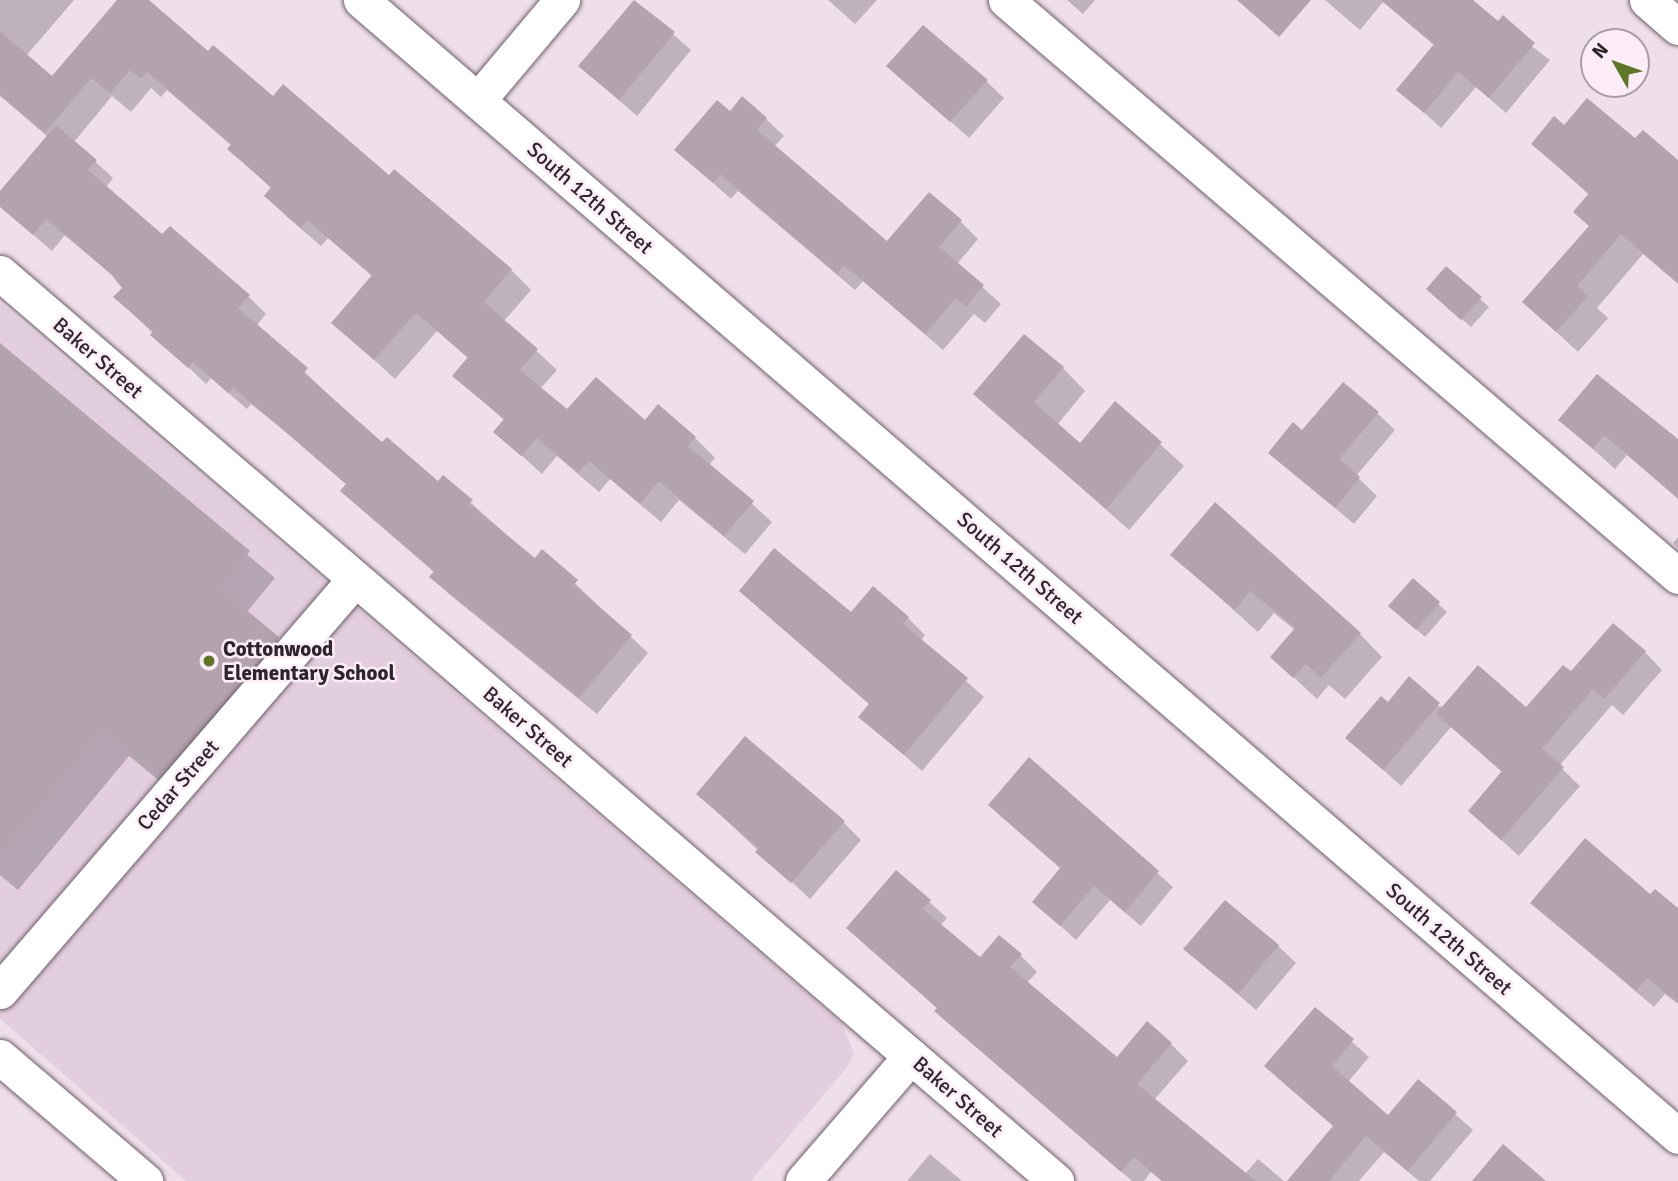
<!DOCTYPE html>
<html>
<head>
<meta charset="utf-8">
<style>
  body { margin:0 }
  #map { position:relative; width:1678px; height:1181px; overflow:hidden; background:#efdfeb; font-family:Signika,sans-serif }
  div>[style] { position:absolute }
  [style*='--x'] { left:calc(var(--x)*1px); top:calc(var(--y)*1px); width:calc(var(--w)*1px); rotate:calc(var(--a)*1deg) }
  .built>* { inset:0; background:#e3cedf }
  .shadow>* { inset:0; background:#0003 }
  .building>* { inset:0; background:#b2a3ae }
  .roads { filter:drop-shadow(0 0 2px #6e606b) drop-shadow(0 0 2px #6e606b) }
  .minor>* { height:35px; margin:-17.5px; padding:0 17.5px; transform-origin:17.5px; border-radius:17.5px; background:#fff }
  .dots>* { width:19px; height:19px; translate:-50% -50%; box-sizing:border-box; border:4px solid #fcecf8; border-radius:50% }
  span { translate:-50% -50%; white-space:nowrap; text-align:center; line-height:1.15; -webkit-text-stroke:5px #fcecf8; paint-order:stroke }
  .street-label { font-size:21px; color:#2d272c }
  .poi-label { font-size:21px; color:#2d272c; font-weight:700 }
  .left { translate:0 -50%; text-align:left }
  .north { position:absolute; left:1580px; top:28px; width:70px; height:70px; box-sizing:border-box; background:#fcecf8; border:2px solid #a99da6; border-radius:50%; rotate:310deg; font-size:19px; font-weight:700; line-height:28px; text-align:center; color:#2d272c }
  .north::after { content:''; display:block; margin:auto; width:24px; height:32px; background:#5f7627; clip-path:polygon(50% 0,100% 100%,50% 72%,0 100%) }
</style>
</head>
<body>
<div id="map">
  <div class="built">
    <i style="clip-path:polygon(0 303px,841px 1023px,854px 1053px,848px 1066px,751px 1181px,186px 1181px,0 1019px)"></i>
  </div>
  <div class="shadow">
    <i style="clip-path:polygon(0 0,74px 0,26px 56px,53px 78px,119px 0,146px 0,208px 53px,389px 178px,511px 270px,531px 290px,504px 321px,557px 370px,540px 389px,568px 412px,645px 422px,695px 438px,715px 458px,709px 465px,772px 522px,745px 554px,679px 500px,661px 522px,610px 479px,599px 492px,557px 456px,542px 474px,495px 431px,504px 420px,455px 376px,469px 359px,437px 331px,395px 379px,333px 322px,373px 277px,328px 238px,321px 246px,286px 216px,266px 196px,272px 189px,229px 149px,232px 146px,167px 90px,161px 97px,151px 88px,131px 112px,112px 96px,74px 142px,113px 178px,106px 187px,163px 236px,248px 296px,266px 314px,256px 326px,382px 445px,438px 483px,443px 478px,535px 560px,542px 552px,648px 653px,597px 714px,449px 594px,432px 577px,435px 573px,360px 508px,347px 485px,287px 433px,251px 404px,247px 409px,211px 378px,206px 384px,115px 297px,124px 288px,120px 282px,65px 235px,52px 251px,0 206px,0 194px,48px 137px,0 96px)"></i>
    <i style="clip-path:polygon(828px 0,877px 0,855px 24px)"></i>
    <i style="clip-path:polygon(1067px 0,1095px 0,1083px 14px)"></i>
    <i style="clip-path:polygon(1325px 0,1470px 0,1550px 60px,1506px 113px,1476px 87px,1441px 128px,1399px 90px,1435px 46px,1383px 2px,1360px 30px)"></i>
    <i style="clip-path:polygon(635px 1px,691px 50px,637px 116px,580px 66px)"></i>
    <i style="clip-path:polygon(889px 66px,986px 81px,1004px 98px,969px 138px)"></i>
    <i style="clip-path:polygon(730px 113px,766px 119px,784px 136px,774px 147px,888px 244px,961px 222px,978px 239px,957px 264px,1001px 304px,985px 323px,974px 314px,943px 350px,863px 281px,855px 290px,738px 191px,731px 199px,676px 150px)"></i>
    <i style="clip-path:polygon(1564px 127px,1636px 140px,1678px 162px,1678px 284px,1643px 254px,1597px 308px,1608px 318px,1578px 352px,1524px 302px,1590px 227px,1589px 195px,1533px 144px)"></i>
    <i style="clip-path:polygon(1446px 268px,1489px 307px,1471px 327px,1436px 297px)"></i>
    <i style="clip-path:polygon(0 345px,275px 578px,247px 612px,303px 664px,185px 802px,129px 756px,18px 890px,0 875px)"></i>
    <i style="clip-path:polygon(1063px 368px,1085px 391px,1057px 425px,1080px 445px,1116px 404px,1184px 466px,1129px 530px,976px 394px)"></i>
    <i style="clip-path:polygon(1377px 413px,1395px 430px,1356px 476px,1377px 496px,1354px 524px,1270px 453px,1303px 432px)"></i>
    <i style="clip-path:polygon(1561px 420px,1678px 442px,1678px 499px,1627px 455px,1615px 469px)"></i>
    <i style="clip-path:polygon(1678px 537px,1678px 548px,1673px 543px)"></i>
    <i style="clip-path:polygon(1172px 555px,1360px 634px,1382px 657px,1345px 699px,1329px 685px,1317px 699px,1272px 657px,1295px 630px,1274px 613px,1258px 632px)"></i>
    <i style="clip-path:polygon(1413px 580px,1447px 612px,1425px 637px,1399px 614px)"></i>
    <i style="clip-path:polygon(741px 591px,851px 614px,908px 618px,925px 635px,921px 641px,984px 697px,922px 771px,861px 717px,871px 705px)"></i>
    <i style="clip-path:polygon(1645px 652px,1662px 670px,1623px 715px,1612px 705px,1559px 766px,1580px 786px,1519px 856px,1488px 828px,1503px 773px,1451px 727px,1401px 786px,1348px 738px,1388px 704px,1526px 710px,1571px 674px)"></i>
    <i style="clip-path:polygon(1030px 760px,1173px 887px,1141px 926px,1110px 900px,1076px 940px,1034px 902px,1062px 869px)"></i>
    <i style="clip-path:polygon(698px 794px,844px 823px,861px 840px,810px 899px)"></i>
    <i style="clip-path:polygon(896px 872px,947px 918px,940px 926px,981px 960px,1020px 955px,1037px 972px,1027px 983px,1117px 1059px,1171px 1044px,1188px 1061px,1154px 1100px,1245px 1174px,1258px 1159px,1284px 1181px,1162px 1181px,1151px 1172px,1144px 1181px,1132px 1181px,865px 944px)"></i>
    <i style="clip-path:polygon(1650px 897px,1678px 911px,1678px 1004px,1665px 994px,1654px 1007px,1532px 903px)"></i>
    <i style="clip-path:polygon(1278px 946px,1296px 963px,1256px 1010px,1186px 949px)"></i>
    <i style="clip-path:polygon(1315px 1009px,1369px 1057px,1348px 1082px,1388px 1117px,1419px 1082px,1473px 1130px,1430px 1181px,1419px 1181px,1384px 1152px,1359px 1181px,1289px 1181px,1335px 1127px,1266px 1066px)"></i>
    <i style="clip-path:polygon(930px 1154px,962px 1181px,907px 1181px)"></i>
  </div>
  <div class="building">
    <i style="clip-path:polygon(117px 0,149px 0,208px 51px,213px 45px,273px 96px,283px 84px,389px 175px,394px 169px,512px 269px,484px 302px,538px 349px,520px 370px,567px 409px,596px 377px,645px 420px,658px 404px,696px 437px,688px 446px,754px 501px,724px 536px,659px 481px,640px 504px,589px 461px,578px 473px,537px 438px,521px 456px,493px 432px,504px 419px,452px 376px,468px 357px,416px 313px,374px 360px,331px 323px,372px 275px,307px 220px,301px 228px,264px 196px,271px 187px,227px 149px,231px 144px,147px 72px,141px 79px,130px 70px,110px 93px,91px 78px,45px 133px,0 95px,0 31px,52px 76px)"></i>
    <i style="clip-path:polygon(634px 0,675px 32px,619px 100px,578px 66px)"></i>
    <i style="clip-path:polygon(1237px 0,1311px 0,1279px 37px)"></i>
    <i style="clip-path:polygon(1381px 0,1473px 0,1498px 21px,1503px 15px,1535px 43px,1489px 98px,1458px 72px,1424px 113px,1396px 90px,1434px 44px)"></i>
    <i style="clip-path:polygon(923px 25px,988px 80px,950px 122px,886px 66px)"></i>
    <i style="clip-path:polygon(742px 96px,767px 118px,757px 130px,887px 241px,929px 192px,962px 220px,939px 247px,984px 285px,966px 307px,956px 298px,925px 334px,844px 265px,837px 274px,720px 174px,713px 183px,674px 150px,717px 100px,730px 111px)"></i>
    <i style="clip-path:polygon(1587px 98px,1635px 138px,1643px 130px,1678px 160px,1678px 283px,1621px 234px,1577px 286px,1588px 296px,1556px 332px,1522px 302px,1589px 226px,1573px 212px,1589px 193px,1531px 144px,1554px 116px,1564px 125px)"></i>
    <i style="clip-path:polygon(56px 125px,97px 160px,88px 170px,162px 234px,170px 226px,250px 295px,238px 308px,308px 368px,304px 373px,382px 442px,387px 437px,438px 481px,443px 475px,473px 500px,469px 504px,535px 558px,542px 549px,578px 580px,574px 585px,632px 635px,579px 698px,429px 577px,434px 571px,340px 491px,346px 484px,267px 416px,233px 388px,228px 393px,193px 362px,188px 368px,150px 335px,153px 331px,113px 297px,122px 288px,111px 274px,46px 219px,33px 235px,0 207px,0 191px)"></i>
    <i style="clip-path:polygon(1446px 266px,1482px 297px,1461px 320px,1426px 289px)"></i>
    <i style="clip-path:polygon(1024px 334px,1064px 367px,1034px 402px,1080px 443px,1115px 401px,1162px 442px,1106px 509px,973px 394px)"></i>
    <i style="clip-path:polygon(0 343px,250px 551px,220px 588px,279px 637px,158px 777px,103px 731px,0 855px)"></i>
    <i style="clip-path:polygon(1597px 374px,1678px 439px,1678px 498px,1604px 435px,1593px 449px,1558px 420px)"></i>
    <i style="clip-path:polygon(1343px 382px,1379px 412px,1339px 459px,1360px 477px,1335px 508px,1268px 453px,1293px 422px,1302px 430px)"></i>
    <i style="clip-path:polygon(1215px 502px,1361px 633px,1321px 678px,1306px 664px,1293px 678px,1270px 657px,1295px 628px,1250px 591px,1235px 610px,1170px 555px)"></i>
    <i style="clip-path:polygon(774px 548px,851px 612px,873px 586px,909px 617px,903px 624px,968px 678px,904px 755px,858px 717px,869px 704px,739px 591px)"></i>
    <i style="clip-path:polygon(1413px 578px,1440px 602px,1416px 630px,1388px 606px)"></i>
    <i style="clip-path:polygon(1613px 623px,1646px 651px,1604px 699px,1593px 689px,1542px 749px,1564px 767px,1501px 840px,1468px 811px,1502px 771px,1436px 714px,1478px 665px,1526px 707px,1563px 665px,1571px 671px)"></i>
    <i style="clip-path:polygon(1409px 676px,1440px 703px,1383px 770px,1345px 738px,1381px 696px,1388px 702px)"></i>
    <i style="clip-path:polygon(745px 736px,845px 821px,791px 883px,755px 852px,759px 848px,696px 794px)"></i>
    <i style="clip-path:polygon(1029px 757px,1159px 871px,1125px 912px,1094px 886px,1060px 926px,1032px 902px,1060px 868px,988px 805px)"></i>
    <i style="clip-path:polygon(1585px 838px,1650px 894px,1655px 889px,1678px 908px,1678px 1003px,1647px 978px,1636px 991px,1530px 903px)"></i>
    <i style="clip-path:polygon(896px 870px,931px 900px,923px 909px,980px 957px,999px 935px,1022px 954px,1010px 967px,1117px 1057px,1147px 1021px,1172px 1043px,1137px 1084px,1256px 1181px,1162px 1181px,1134px 1157px,1121px 1172px,934px 1011px,937px 1008px,846px 928px)"></i>
    <i style="clip-path:polygon(1225px 900px,1279px 945px,1238px 994px,1183px 949px)"></i>
    <i style="clip-path:polygon(1315px 1007px,1354px 1039px,1332px 1066px,1388px 1115px,1418px 1079px,1457px 1112px,1408px 1171px,1366px 1136px,1329px 1181px,1287px 1181px,1333px 1126px,1264px 1066px)"></i>
    <i style="clip-path:polygon(1503px 1144px,1546px 1181px,1472px 1181px)"></i>
  </div>
  <div class="roads">
    <div class="minor">
      <i style="--x:361;--y:0;--w:1739;--a:40.78"></i>
      <i style="--x:1006;--y:0;--w:885;--a:40.6"></i>
      <i style="--x:1647;--y:0;--w:41;--a:41.1"></i>
      <i style="--x:478;--y:100;--w:131;--a:-50"></i>
      <i style="--x:0;--y:273;--w:1393;--a:40.69"></i>
      <i style="--x:0;--y:991;--w:544;--a:-49.25"></i>
      <i style="--x:0;--y:1057;--w:191;--a:40.5"></i>
      <i style="--x:803;--y:1181;--w:165;--a:-49.2"></i>
    </div>
  </div>
  <div class="dots">
    <i style="left:209px;top:661px;background:#5f7627"></i>
  </div>
  <div class="street-label">
    <span style="left:590px;top:198px;rotate:41deg">South 12th Street</span>
    <span style="left:98px;top:358px;rotate:41deg">Baker Street</span>
    <span style="left:1020px;top:568px;rotate:41deg">South 12th Street</span>
    <span style="left:528px;top:727px;rotate:41deg">Baker Street</span>
    <span style="left:178px;top:785px;rotate:-49deg">Cedar Street</span>
    <span style="left:1449px;top:939px;rotate:41deg">South 12th Street</span>
    <span style="left:958px;top:1097px;rotate:41deg">Baker Street</span>
  </div>
  <div class="poi-label">
    <span class="left" style="left:223px;top:661px">Cottonwood<br>Elementary School</span>
  </div>
  <div class="north">N</div>
</div>
</body>
</html>
